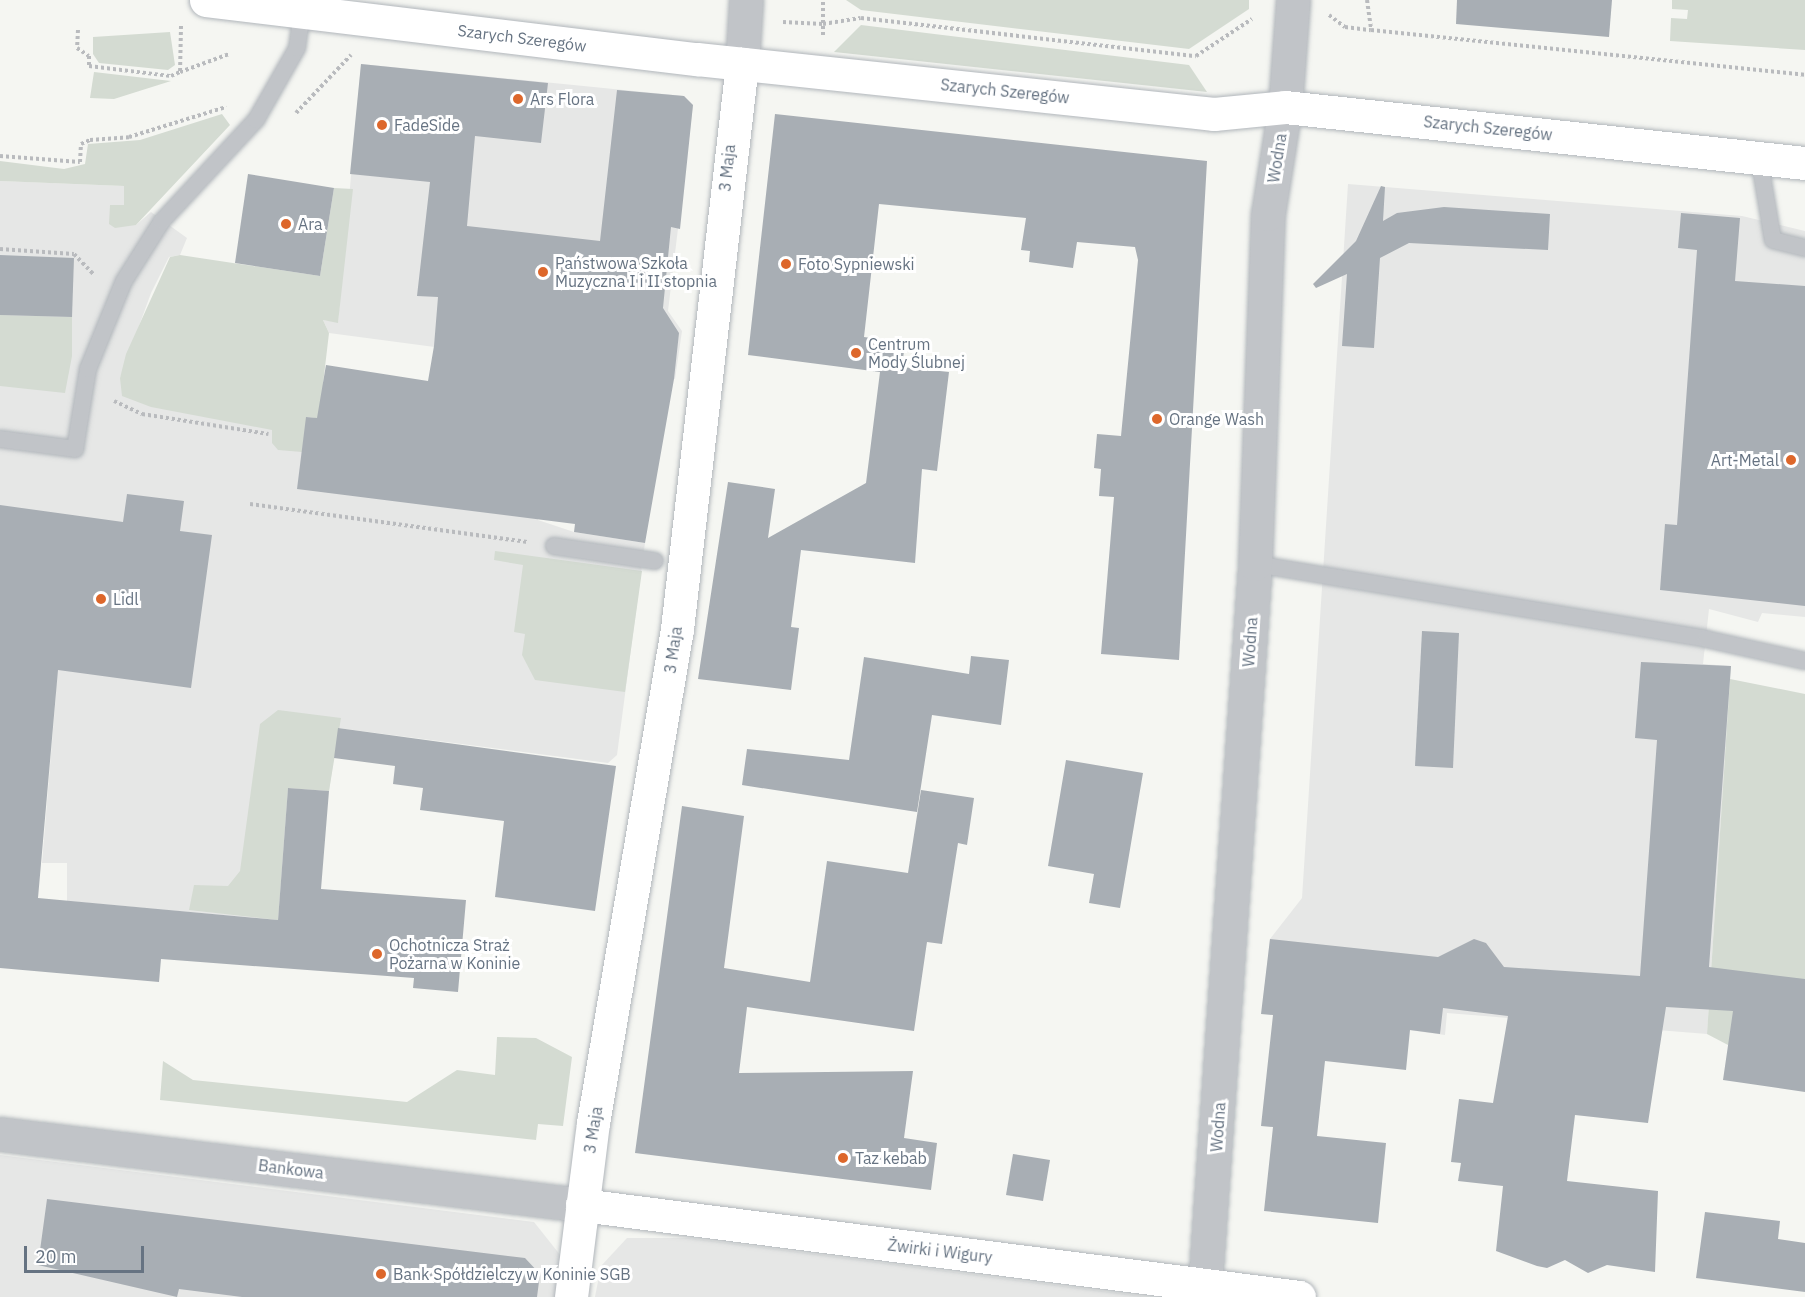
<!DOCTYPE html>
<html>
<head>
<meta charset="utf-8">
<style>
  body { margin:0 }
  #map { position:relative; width:1805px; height:1297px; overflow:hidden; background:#f5f6f2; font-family:"IBM Plex Sans",sans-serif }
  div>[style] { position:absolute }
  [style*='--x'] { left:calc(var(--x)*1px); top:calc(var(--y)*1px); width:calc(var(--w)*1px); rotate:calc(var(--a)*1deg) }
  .built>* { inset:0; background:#e6e7e6 }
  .green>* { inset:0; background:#d4dbd2 }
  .building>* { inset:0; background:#a8aeb4 }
  .path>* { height:4px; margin-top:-2px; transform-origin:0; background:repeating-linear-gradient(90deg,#b9bbbe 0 3px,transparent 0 6px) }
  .roads { filter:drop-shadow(0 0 2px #b1b6bb) drop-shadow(0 0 2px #b1b6bb) }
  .lane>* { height:16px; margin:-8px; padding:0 8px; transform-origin:8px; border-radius:8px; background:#c1c4c8 }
  .street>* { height:33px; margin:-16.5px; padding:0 16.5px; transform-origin:16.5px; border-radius:16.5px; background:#c1c4c8 }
  .secondary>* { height:33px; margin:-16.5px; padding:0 16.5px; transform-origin:16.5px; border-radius:16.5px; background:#fff }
  .dots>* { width:16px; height:16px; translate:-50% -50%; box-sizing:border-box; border:3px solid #fff; border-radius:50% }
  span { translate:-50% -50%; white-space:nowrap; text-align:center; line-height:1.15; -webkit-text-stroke:6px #fff; paint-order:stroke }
  .street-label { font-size:16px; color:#667382 }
  .poi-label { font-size:16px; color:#667382 }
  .left { translate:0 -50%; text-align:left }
  .right { translate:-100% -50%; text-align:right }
  .scale { position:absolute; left:24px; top:1246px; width:120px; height:27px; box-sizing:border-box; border:3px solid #667382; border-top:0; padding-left:8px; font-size:18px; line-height:21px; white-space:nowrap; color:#667382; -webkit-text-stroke:4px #fff; paint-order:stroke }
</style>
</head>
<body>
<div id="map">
  <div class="built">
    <i style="clip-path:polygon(361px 64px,684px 96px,693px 105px,668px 311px,682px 331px,675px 379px,329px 333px,323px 320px,338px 322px)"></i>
    <i style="clip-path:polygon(0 181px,124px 186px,124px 205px,110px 205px,136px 225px,151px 212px,187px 238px,180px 255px,169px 257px,151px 293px,120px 378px,306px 417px,547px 447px,538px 520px,574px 532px,645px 543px,617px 755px,608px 763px,338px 728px,329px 791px,288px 788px,278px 920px,67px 901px,67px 863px,42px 863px,56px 693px,0 688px)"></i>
    <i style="clip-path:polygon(1348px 184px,1742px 216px,1805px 231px,1805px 617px,1762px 613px,1758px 622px,1709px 609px,1703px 664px,1731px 666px,1707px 1034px,1447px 1013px,1445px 1035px,1262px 1010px,1270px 939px,1302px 898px)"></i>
    <i style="clip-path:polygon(0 1155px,534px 1222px,561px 1256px,555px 1297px,0 1297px)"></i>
    <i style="clip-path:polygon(627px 1238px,689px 1238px,1149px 1297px,595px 1297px,601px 1266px)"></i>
  </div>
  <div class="green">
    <i style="clip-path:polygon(846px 0,1249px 0,1249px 9px,1189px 49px,861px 10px)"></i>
    <i style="clip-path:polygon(1672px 0,1805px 0,1805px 50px,1670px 41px,1671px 18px,1687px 19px,1688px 10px,1672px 9px)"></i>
    <i style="clip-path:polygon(861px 25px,1189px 65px,1207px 92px,834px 52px)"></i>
    <i style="clip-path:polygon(170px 32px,175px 65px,168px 70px,99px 63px,93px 54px,93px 37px)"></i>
    <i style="clip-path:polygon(94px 72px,171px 81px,114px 99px,90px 98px)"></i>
    <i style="clip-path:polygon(222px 114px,230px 125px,136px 225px,115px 228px,109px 224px,110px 205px,124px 205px,124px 186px,0 181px,0 161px,64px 169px,85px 164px,88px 144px,140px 140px)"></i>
    <i style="clip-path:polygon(334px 188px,353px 189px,338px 323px,323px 320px,329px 333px,323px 384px,421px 431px,307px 417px,302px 452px,278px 450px,272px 443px,272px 430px,151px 407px,122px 396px,120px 378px,126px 354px,170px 257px,180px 255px,320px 276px)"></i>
    <i style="clip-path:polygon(0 315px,72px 317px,72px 356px,65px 393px,0 386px)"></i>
    <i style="clip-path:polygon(495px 551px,642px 571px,625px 692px,535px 680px,522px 655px,525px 634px,514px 632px,523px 565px,494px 560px)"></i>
    <i style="clip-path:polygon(1730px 679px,1805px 694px,1805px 979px,1728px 1045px,1707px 1034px)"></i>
    <i style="clip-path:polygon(278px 710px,341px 718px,329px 791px,288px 788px,278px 920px,189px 910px,194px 885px,228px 886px,240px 871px,260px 724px)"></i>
    <i style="clip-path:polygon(497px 1037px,536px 1038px,572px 1057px,563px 1126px,538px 1124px,536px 1140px,160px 1100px,163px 1061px,193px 1080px,407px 1102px,457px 1070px,495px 1075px)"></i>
  </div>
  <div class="building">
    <i style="clip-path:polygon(1457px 0,1612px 0,1609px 37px,1456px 24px)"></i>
    <i style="clip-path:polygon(361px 64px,548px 83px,541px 143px,475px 136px,467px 226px,600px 241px,617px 90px,684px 96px,693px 105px,680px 229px,671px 227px,663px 308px,679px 333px,674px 379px,645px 543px,574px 532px,575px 524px,297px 489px,306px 417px,317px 418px,326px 365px,428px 381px,434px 346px,438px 297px,417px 296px,430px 182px,350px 174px)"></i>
    <i style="clip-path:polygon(775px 114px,1207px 161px,1179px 660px,1101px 654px,1114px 497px,1099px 496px,1101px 469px,1094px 468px,1097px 434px,1121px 436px,1138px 260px,1135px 247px,1077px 242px,1073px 268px,1029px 262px,1030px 251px,1021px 250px,1026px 218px,879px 204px,864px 337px,905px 343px,902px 367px,949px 372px,937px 471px,922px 469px,915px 563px,801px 550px,791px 627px,799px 628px,791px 690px,698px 679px,728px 482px,775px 489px,768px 538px,866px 483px,880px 372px,748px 355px)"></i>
    <i style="clip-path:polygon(248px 174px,334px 188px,320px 276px,235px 263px)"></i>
    <i style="clip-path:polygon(1381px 186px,1385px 187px,1383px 221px,1397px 213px,1444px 207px,1550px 214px,1548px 250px,1409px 243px,1380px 258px,1374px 348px,1342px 346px,1347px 274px,1316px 288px,1313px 284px,1356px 241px)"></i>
    <i style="clip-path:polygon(1681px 213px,1740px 218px,1735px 281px,1805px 286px,1805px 606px,1660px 590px,1665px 524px,1677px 525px,1697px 250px,1678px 248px)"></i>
    <i style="clip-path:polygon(0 255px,74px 258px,72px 317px,0 315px)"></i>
    <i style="clip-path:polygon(127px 494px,184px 501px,180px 531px,212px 535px,191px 688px,58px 670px,38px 898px,278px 920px,288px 788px,329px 791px,321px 889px,466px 900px,458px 992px,413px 988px,414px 978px,161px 959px,159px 982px,0 968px,0 505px,123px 522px)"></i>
    <i style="clip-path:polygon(1422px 631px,1459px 633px,1453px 768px,1415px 766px)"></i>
    <i style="clip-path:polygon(971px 656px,1009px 660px,1001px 725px,932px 715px,917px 812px,742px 785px,747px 749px,849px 760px,864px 657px,969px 674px)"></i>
    <i style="clip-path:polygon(1641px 662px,1731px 666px,1709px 967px,1805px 979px,1805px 1092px,1723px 1080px,1733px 1011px,1666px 1007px,1648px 1123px,1575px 1115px,1567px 1181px,1658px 1191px,1655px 1272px,1607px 1265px,1588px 1273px,1565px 1260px,1547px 1268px,1537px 1266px,1496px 1251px,1503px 1186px,1458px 1181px,1461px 1163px,1451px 1162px,1459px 1099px,1493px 1103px,1508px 1016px,1443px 1008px,1440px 1034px,1410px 1030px,1406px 1070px,1325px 1061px,1317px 1136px,1386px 1143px,1378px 1223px,1264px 1211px,1273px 1127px,1261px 1126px,1273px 1015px,1261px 1014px,1270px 939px,1438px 957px,1474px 939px,1486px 943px,1504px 967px,1640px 976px,1657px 740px,1635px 738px)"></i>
    <i style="clip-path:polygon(338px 728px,616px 766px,595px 911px,495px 897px,504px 821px,420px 810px,423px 788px,393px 784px,395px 766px,334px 758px)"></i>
    <i style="clip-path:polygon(1066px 760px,1143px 773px,1120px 908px,1089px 903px,1094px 874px,1048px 866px)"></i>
    <i style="clip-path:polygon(921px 790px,974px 798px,967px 845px,958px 843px,942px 944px,927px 942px,914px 1031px,747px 1007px,739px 1073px,913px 1071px,904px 1138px,937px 1143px,931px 1190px,635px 1153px,682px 806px,744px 816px,724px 968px,810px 982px,827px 861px,908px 873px)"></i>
    <i style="clip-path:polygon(1013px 1154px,1050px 1160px,1043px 1201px,1006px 1195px)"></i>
    <i style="clip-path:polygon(47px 1199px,525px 1258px,540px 1274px,537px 1297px,242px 1297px,179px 1289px,177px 1297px,38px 1265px)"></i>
    <i style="clip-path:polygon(1705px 1212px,1780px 1221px,1778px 1239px,1805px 1243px,1805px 1292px,1696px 1278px)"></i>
  </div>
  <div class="path">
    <i style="--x:1367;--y:0;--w:30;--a:82"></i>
    <i style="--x:1329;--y:15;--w:20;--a:37"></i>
    <i style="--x:1345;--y:27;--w:26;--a:7"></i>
    <i style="--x:1371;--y:30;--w:436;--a:5.9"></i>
    <i style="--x:783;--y:22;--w:40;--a:2.9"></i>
    <i style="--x:823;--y:24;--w:38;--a:-9"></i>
    <i style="--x:861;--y:18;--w:337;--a:6.5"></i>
    <i style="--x:1196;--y:56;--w:67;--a:-33.5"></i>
    <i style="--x:181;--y:26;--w:46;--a:91.2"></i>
    <i style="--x:180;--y:72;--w:52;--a:-20.2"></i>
    <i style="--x:78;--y:30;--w:18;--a:93"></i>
    <i style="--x:77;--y:48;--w:14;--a:34"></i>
    <i style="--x:89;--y:56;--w:10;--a:90"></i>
    <i style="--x:89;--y:66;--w:83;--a:7"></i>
    <i style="--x:171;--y:76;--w:10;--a:-24"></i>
    <i style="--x:823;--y:35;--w:35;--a:-90"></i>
    <i style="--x:296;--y:113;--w:80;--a:-46.5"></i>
    <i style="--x:0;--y:156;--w:80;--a:4.3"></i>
    <i style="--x:80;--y:162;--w:18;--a:-87"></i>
    <i style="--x:81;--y:144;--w:10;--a:-24"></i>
    <i style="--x:90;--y:140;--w:39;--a:-4"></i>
    <i style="--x:129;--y:137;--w:102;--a:-17.2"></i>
    <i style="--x:0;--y:249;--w:74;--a:3.9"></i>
    <i style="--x:74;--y:254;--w:29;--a:46"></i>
    <i style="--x:114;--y:401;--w:31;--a:25"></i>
    <i style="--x:142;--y:414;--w:128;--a:9"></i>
    <i style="--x:250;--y:504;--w:280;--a:7.8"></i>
  </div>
  <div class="roads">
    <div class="lane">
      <i style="--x:1759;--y:158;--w:83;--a:80.3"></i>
      <i style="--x:1773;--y:240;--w:33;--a:14"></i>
      <i style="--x:0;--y:439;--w:76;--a:7.6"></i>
      <i style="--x:75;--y:449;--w:81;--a:-80.8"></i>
      <i style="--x:88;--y:369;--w:95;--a:-67.8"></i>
      <i style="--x:124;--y:281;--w:71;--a:-57.7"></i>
      <i style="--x:162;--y:221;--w:138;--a:-47.1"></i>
      <i style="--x:256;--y:120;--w:83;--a:-60.3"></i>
      <i style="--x:297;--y:48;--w:36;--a:-82"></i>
      <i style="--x:554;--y:546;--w:102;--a:8.4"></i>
      <i style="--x:1255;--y:564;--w:457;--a:9.4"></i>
      <i style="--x:1706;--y:639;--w:101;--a:12.5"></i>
    </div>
    <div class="street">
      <i style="--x:742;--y:64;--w:64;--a:-86.4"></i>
      <i style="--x:0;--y:1134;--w:586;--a:6.96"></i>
      <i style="--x:1205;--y:1285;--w:723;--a:-86.03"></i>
      <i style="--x:1255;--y:564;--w:350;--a:-87.9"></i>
      <i style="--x:1268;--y:214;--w:108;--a:-81"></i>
      <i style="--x:1285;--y:107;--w:107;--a:-85.7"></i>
    </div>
    <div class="secondary">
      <i style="--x:206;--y:0;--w:495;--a:6.9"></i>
      <i style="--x:697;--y:59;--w:520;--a:6.07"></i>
      <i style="--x:1214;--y:114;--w:71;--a:-5.6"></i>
      <i style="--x:1285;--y:107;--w:523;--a:6.15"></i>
      <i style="--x:582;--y:1205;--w:723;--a:7.31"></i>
      <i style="--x:571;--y:1297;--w:175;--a:-82.8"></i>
      <i style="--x:593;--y:1123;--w:501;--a:-80.35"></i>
      <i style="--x:677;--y:629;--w:569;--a:-83.44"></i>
    </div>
  </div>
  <div class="dots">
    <i style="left:518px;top:99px;background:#dd672b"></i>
    <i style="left:382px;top:125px;background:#dd672b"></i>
    <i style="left:286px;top:224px;background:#dd672b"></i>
    <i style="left:786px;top:264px;background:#dd672b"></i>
    <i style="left:543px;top:272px;background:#dd672b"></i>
    <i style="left:856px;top:353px;background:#dd672b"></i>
    <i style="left:1157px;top:419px;background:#dd672b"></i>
    <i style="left:1791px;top:460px;background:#dd672b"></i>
    <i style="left:101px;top:599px;background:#dd672b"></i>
    <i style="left:377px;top:954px;background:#dd672b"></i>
    <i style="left:843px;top:1158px;background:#dd672b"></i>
    <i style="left:381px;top:1274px;background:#dd672b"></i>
  </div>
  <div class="street-label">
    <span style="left:522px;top:38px;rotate:7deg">Szarych Szeregów</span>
    <span style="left:1005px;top:91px;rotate:6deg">Szarych Szeregów</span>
    <span style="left:1488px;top:128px;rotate:6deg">Szarych Szeregów</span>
    <span style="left:1277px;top:158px;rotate:-81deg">Wodna</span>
    <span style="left:727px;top:168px;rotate:-84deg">3 Maja</span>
    <span style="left:1250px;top:642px;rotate:-86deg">Wodna</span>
    <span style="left:673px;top:650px;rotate:-82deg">3 Maja</span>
    <span style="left:1218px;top:1127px;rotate:-86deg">Wodna</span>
    <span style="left:593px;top:1130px;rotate:-81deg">3 Maja</span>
    <span style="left:291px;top:1169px;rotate:7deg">Bankowa</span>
    <span style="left:940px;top:1251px;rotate:7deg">Żwirki i Wigury</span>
  </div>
  <div class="poi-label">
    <span class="left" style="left:530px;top:99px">Ars Flora</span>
    <span class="left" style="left:394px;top:125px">FadeSide</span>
    <span class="left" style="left:298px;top:224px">Ara</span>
    <span class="left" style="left:555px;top:272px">Państwowa Szkoła<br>Muzyczna I i II stopnia</span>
    <span class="left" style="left:798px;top:264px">Foto Sypniewski</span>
    <span class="left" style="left:868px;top:353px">Centrum<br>Mody Ślubnej</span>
    <span class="left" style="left:1169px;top:419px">Orange Wash</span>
    <span class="right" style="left:1779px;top:460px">Art-Metal</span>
    <span class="left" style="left:113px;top:599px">Lidl</span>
    <span class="left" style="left:389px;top:954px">Ochotnicza Straż<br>Pożarna w Koninie</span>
    <span class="left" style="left:855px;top:1158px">Taz kebab</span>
    <span class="left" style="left:393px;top:1274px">Bank Spółdzielczy w Koninie SGB</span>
  </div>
  <div class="scale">20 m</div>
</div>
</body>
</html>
